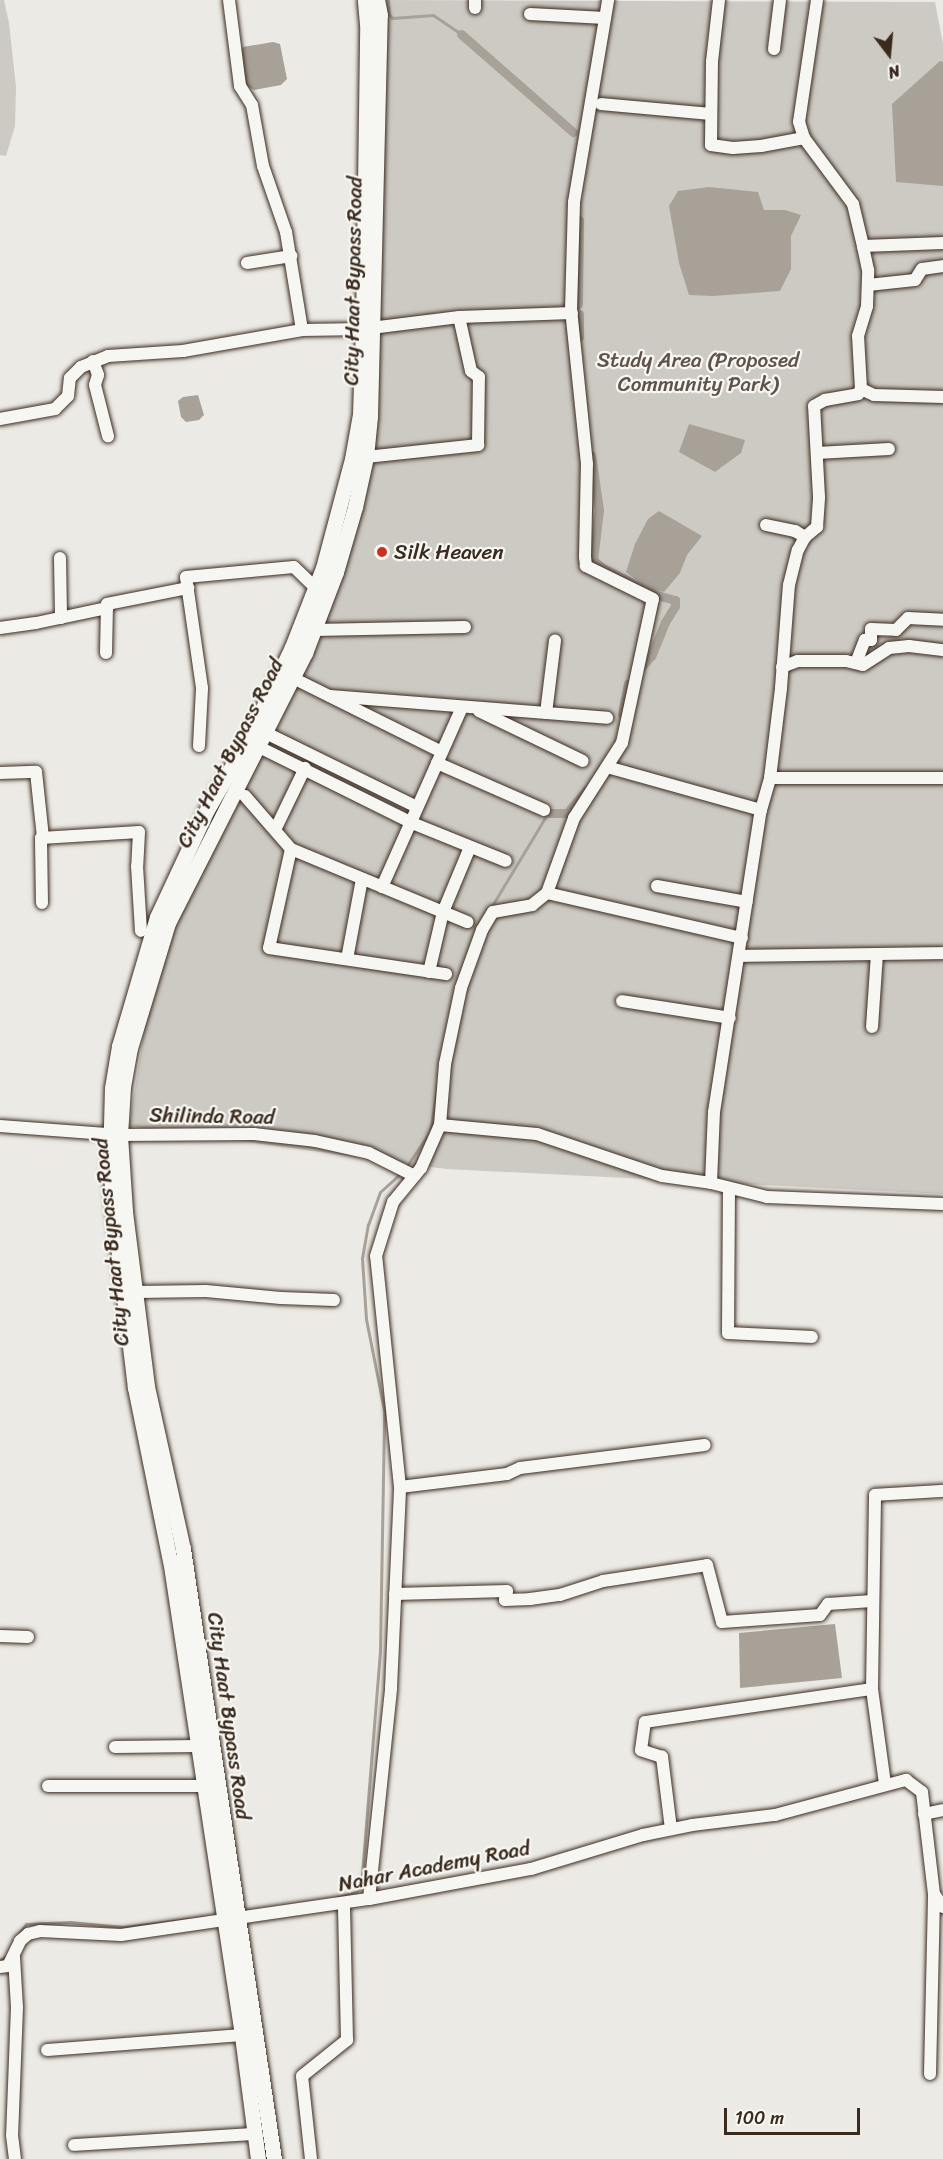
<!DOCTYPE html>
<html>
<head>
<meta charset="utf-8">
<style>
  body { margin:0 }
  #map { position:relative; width:943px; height:2159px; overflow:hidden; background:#ebeae5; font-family:Sriracha,sans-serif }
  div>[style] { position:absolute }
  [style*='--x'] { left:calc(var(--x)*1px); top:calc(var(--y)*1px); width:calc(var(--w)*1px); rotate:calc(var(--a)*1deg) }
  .green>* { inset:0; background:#cdcac4 }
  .water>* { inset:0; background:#a8a198 }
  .stream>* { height:3px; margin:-1.5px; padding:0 1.5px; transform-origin:1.5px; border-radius:1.5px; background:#a8a198 }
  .canal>* { height:9px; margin:-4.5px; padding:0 4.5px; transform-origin:4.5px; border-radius:4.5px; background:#a8a198 }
  .roads { filter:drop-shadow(0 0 2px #3b2a1e) drop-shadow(0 0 2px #3b2a1e) }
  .minor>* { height:12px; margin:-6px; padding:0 6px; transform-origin:6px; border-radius:6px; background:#f6f6f2 }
  .major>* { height:15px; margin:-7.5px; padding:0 7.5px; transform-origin:7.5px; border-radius:7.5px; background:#f6f6f2 }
  .dots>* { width:16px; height:16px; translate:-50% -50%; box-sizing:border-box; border:3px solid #f6f6f2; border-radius:50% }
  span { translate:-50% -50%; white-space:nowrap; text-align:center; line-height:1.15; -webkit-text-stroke:4.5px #f6f6f2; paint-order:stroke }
  .street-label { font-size:21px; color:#3b2a1e }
  .park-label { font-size:21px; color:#605248 }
  .poi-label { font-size:21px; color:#3b2a1e }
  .left { translate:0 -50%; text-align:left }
  .north { position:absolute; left:859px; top:24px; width:60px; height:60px; -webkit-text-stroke:4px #f6f6f2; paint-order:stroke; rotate:164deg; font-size:16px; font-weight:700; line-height:24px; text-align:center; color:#3b2a1e }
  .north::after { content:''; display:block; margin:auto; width:21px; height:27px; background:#3b2a1e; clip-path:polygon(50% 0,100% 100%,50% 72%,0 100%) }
  .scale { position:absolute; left:724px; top:2108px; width:136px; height:27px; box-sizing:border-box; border:3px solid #3b2a1e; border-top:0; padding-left:8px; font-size:18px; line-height:21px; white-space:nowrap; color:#3b2a1e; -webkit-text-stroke:4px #f6f6f2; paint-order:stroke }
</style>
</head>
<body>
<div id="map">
  <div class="green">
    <i style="clip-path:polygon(0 0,4px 0,9px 23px,16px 87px,15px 126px,6px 156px,0 155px)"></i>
    <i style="clip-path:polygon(378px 0,935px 2px,943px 44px,943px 1194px,446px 1169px,129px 1126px,155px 963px,368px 469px)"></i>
  </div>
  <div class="water">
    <i style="clip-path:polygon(273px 42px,280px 44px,287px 79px,281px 85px,254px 90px,247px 86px,238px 54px,243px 47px)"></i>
    <i style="clip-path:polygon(940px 61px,943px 62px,943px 186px,896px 182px,892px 104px)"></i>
    <i style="clip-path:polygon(709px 187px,758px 192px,764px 210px,785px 210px,801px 215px,791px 236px,791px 269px,780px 291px,713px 296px,689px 295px,679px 263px,669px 206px,678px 191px)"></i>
    <i style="clip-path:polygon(198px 395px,204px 415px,199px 420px,186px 422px,181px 417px,178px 401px,183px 397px)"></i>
    <i style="clip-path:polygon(689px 424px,745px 440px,741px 453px,715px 472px,679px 452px)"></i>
    <i style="clip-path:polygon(659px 511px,702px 536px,687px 555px,680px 573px,664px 592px,647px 588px,626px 572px,635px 544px,648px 519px)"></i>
    <i style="clip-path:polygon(835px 1624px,842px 1678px,740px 1688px,739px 1633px)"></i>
  </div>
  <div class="stream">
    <i style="--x:388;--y:0;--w:14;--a:86"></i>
    <i style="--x:389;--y:14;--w:5;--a:53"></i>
    <i style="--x:392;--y:18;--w:41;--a:-4.2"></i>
    <i style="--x:433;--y:15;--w:34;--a:34"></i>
    <i style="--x:490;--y:909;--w:112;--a:-58.9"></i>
    <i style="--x:406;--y:1167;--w:42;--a:-55.6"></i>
    <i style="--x:430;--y:1132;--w:51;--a:-80.9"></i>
    <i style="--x:335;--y:1898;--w:22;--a:-16"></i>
    <i style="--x:356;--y:1892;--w:7;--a:-45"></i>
    <i style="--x:361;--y:1887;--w:238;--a:-85.4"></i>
    <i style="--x:380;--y:1650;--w:240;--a:-89"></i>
    <i style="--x:384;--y:1410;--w:93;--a:-101.2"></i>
    <i style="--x:366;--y:1319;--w:61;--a:-93.8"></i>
    <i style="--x:362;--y:1258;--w:34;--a:-80"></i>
    <i style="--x:368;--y:1225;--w:35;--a:-70"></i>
    <i style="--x:380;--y:1192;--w:30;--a:-42"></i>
    <i style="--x:14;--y:1941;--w:21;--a:-55"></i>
    <i style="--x:26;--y:1924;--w:44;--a:-2.6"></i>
    <i style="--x:70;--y:1922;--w:54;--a:5.3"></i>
    <i style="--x:124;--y:1927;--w:82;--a:-7"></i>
    <i style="--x:0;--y:1961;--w:10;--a:-37"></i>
  </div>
  <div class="canal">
    <i style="--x:461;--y:34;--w:149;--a:41.2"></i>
    <i style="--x:578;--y:304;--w:84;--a:-89.3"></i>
    <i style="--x:579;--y:314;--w:23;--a:90"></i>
    <i style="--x:591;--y:455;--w:56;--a:81.7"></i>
    <i style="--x:599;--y:510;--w:50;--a:96.8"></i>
    <i style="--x:593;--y:560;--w:11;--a:41"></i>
    <i style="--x:601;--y:567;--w:63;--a:26.6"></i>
    <i style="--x:657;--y:595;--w:19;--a:16"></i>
    <i style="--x:675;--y:600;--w:6;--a:90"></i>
    <i style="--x:675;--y:606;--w:19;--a:122"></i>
    <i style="--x:665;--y:622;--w:37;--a:112"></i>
    <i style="--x:651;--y:656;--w:21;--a:133"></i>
    <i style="--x:622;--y:714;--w:31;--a:-79"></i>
    <i style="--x:548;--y:813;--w:19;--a:0"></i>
    <i style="--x:567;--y:813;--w:30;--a:-50"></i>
  </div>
  <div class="roads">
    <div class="minor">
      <i style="--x:229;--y:0;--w:87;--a:82.7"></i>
      <i style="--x:240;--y:86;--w:22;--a:58"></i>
      <i style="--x:252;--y:105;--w:62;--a:79.8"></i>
      <i style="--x:263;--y:166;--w:70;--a:70.8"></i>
      <i style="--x:286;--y:232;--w:99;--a:80.7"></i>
      <i style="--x:719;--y:0;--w:61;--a:96.5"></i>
      <i style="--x:712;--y:61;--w:84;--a:90.7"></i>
      <i style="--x:711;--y:145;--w:22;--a:8"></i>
      <i style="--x:733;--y:148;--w:28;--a:-4"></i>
      <i style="--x:761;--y:146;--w:44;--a:-10.5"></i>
      <i style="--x:475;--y:8;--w:8;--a:-90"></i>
      <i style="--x:530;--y:14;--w:75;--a:3.1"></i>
      <i style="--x:774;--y:49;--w:49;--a:-83"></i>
      <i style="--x:601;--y:104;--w:110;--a:5.2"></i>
      <i style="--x:863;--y:246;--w:80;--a:-2.1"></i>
      <i style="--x:247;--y:263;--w:45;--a:-9"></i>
      <i style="--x:868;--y:285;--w:47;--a:-6.1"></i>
      <i style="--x:915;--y:280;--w:13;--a:-58"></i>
      <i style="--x:922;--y:269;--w:21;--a:-8"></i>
      <i style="--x:93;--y:361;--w:15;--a:70"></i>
      <i style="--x:98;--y:375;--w:10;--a:107"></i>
      <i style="--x:95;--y:385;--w:53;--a:75.7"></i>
      <i style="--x:861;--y:389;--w:14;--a:25"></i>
      <i style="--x:874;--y:395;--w:69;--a:1.7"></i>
      <i style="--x:0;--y:419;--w:56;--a:-10.3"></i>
      <i style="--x:55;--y:409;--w:18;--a:-45"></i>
      <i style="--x:68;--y:396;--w:18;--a:-84"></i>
      <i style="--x:70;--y:378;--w:16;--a:-45"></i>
      <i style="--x:81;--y:367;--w:29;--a:-22"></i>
      <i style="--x:108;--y:356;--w:75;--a:-3.8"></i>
      <i style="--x:183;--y:351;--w:121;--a:-10"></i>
      <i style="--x:302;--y:330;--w:61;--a:-0.9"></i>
      <i style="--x:363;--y:329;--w:97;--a:-7.1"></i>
      <i style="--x:459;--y:317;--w:113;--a:-2"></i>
      <i style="--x:817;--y:453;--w:72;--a:-3.2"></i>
      <i style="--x:366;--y:457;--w:113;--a:-6.1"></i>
      <i style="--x:478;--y:445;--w:68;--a:-89.2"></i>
      <i style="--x:479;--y:377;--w:10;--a:-143"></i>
      <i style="--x:471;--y:371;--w:55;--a:-102.5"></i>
      <i style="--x:766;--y:525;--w:30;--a:12"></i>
      <i style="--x:795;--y:531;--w:12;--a:31"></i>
      <i style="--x:60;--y:558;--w:60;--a:89"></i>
      <i style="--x:0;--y:628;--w:36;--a:-8"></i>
      <i style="--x:36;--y:623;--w:73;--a:-11.9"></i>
      <i style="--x:314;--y:630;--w:151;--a:-1.1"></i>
      <i style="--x:106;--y:653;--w:49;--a:-88.8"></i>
      <i style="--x:107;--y:604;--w:83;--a:-11.2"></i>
      <i style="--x:856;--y:663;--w:25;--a:-69"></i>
      <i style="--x:865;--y:640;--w:6;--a:0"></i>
      <i style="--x:871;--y:640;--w:11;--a:-90"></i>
      <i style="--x:871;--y:629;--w:25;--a:2"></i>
      <i style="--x:896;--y:630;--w:17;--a:-45"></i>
      <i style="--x:908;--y:618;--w:35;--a:3"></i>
      <i style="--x:782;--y:667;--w:17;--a:-21"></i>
      <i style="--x:798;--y:661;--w:48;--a:0"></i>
      <i style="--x:846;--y:661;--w:17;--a:13"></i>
      <i style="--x:863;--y:665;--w:31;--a:-33"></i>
      <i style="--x:889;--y:648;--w:20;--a:-6"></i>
      <i style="--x:909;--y:646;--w:34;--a:7"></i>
      <i style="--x:301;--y:682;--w:157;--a:26.4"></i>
      <i style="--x:330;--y:696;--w:278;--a:4.5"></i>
      <i style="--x:479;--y:711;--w:115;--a:25.7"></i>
      <i style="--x:546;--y:713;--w:73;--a:-82.9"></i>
      <i style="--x:264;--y:732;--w:170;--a:26.1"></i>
      <i style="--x:199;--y:746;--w:58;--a:-87"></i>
      <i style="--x:202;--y:688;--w:112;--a:-98.2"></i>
      <i style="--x:186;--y:577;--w:108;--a:-5.3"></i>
      <i style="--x:294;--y:567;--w:29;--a:44"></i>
      <i style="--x:257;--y:746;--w:173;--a:26.4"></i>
      <i style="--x:412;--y:823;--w:101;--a:22"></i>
      <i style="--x:437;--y:763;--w:117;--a:23.7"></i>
      <i style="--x:607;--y:767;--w:160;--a:15.6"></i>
      <i style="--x:0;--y:773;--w:36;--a:-2"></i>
      <i style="--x:36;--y:772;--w:66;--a:83.9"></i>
      <i style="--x:770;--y:778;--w:173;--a:0"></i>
      <i style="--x:245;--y:796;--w:70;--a:49"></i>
      <i style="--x:291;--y:849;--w:191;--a:22.5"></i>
      <i style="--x:275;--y:830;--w:69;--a:-64.2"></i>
      <i style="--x:291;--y:849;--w:101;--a:102.5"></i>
      <i style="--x:269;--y:948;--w:179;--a:8.4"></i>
      <i style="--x:657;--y:886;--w:91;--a:10.1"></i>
      <i style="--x:382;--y:887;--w:197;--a:-66"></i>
      <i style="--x:547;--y:893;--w:200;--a:13"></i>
      <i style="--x:42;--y:903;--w:65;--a:-90.9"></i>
      <i style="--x:41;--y:838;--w:98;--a:-3.5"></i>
      <i style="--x:139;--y:832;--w:34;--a:93"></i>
      <i style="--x:137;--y:866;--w:65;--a:86.5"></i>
      <i style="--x:739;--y:956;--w:204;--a:-0.8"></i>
      <i style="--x:347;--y:959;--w:81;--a:-79.4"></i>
      <i style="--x:429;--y:972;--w:62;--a:-76.9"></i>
      <i style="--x:443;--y:912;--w:70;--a:-67.4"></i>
      <i style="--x:622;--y:1001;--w:109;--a:8.9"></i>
      <i style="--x:872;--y:1027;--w:73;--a:-86.1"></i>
      <i style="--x:440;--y:1125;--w:97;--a:5.3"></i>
      <i style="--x:537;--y:1134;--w:132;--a:18.6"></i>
      <i style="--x:662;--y:1176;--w:49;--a:8.1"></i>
      <i style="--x:711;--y:1183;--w:58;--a:14"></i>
      <i style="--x:767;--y:1197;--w:176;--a:2.3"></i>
      <i style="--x:0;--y:1126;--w:120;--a:4.3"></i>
      <i style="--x:120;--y:1135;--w:134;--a:-0.4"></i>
      <i style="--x:254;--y:1134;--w:61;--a:6.5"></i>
      <i style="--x:315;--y:1141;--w:55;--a:12.5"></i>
      <i style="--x:369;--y:1153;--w:51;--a:26.6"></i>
      <i style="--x:711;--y:1183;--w:71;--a:-87.6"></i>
      <i style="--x:714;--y:1112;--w:306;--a:-81.2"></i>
      <i style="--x:761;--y:810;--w:33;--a:-74"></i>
      <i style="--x:770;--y:778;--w:91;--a:-83"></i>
      <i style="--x:781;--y:688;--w:103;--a:-85.6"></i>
      <i style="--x:789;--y:585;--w:36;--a:-76"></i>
      <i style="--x:798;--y:550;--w:15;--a:-62"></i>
      <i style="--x:805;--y:537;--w:16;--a:-40"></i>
      <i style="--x:817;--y:527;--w:30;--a:-86"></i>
      <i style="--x:819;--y:497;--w:91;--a:-93.1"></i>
      <i style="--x:814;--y:406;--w:13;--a:-29"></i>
      <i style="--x:825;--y:400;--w:34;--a:-10"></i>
      <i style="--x:858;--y:394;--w:6;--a:-59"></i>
      <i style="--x:861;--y:389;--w:53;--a:-93.2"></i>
      <i style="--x:858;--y:336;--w:31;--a:-73"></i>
      <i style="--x:867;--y:306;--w:36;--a:-88"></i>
      <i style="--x:868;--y:270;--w:25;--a:-102"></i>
      <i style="--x:863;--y:246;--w:43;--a:-103.4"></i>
      <i style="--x:853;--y:204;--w:82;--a:-126.6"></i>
      <i style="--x:804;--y:138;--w:17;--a:-107"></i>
      <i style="--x:799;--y:122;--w:123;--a:-81.6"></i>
      <i style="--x:729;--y:1189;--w:144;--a:90.4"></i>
      <i style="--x:728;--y:1333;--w:84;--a:2.7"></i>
      <i style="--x:136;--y:1292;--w:70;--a:-0.8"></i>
      <i style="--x:206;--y:1291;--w:75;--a:5.3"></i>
      <i style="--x:281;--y:1298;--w:53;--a:2.2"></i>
      <i style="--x:400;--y:1487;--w:108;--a:-6.9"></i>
      <i style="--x:507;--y:1474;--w:14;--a:-25"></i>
      <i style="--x:520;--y:1468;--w:186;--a:-7.1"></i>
      <i style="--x:395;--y:1594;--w:112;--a:-1.5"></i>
      <i style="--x:507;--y:1591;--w:9;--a:103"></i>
      <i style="--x:505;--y:1600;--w:25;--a:-2"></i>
      <i style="--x:530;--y:1599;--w:30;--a:-8"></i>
      <i style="--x:560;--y:1595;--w:45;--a:-18"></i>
      <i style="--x:603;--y:1581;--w:105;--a:-8.7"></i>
      <i style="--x:707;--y:1565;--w:59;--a:75.3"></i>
      <i style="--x:722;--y:1622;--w:98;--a:-4.1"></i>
      <i style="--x:820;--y:1615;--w:14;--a:-54"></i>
      <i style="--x:828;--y:1604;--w:44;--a:-3.9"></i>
      <i style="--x:0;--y:1636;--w:28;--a:2"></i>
      <i style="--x:115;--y:1747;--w:82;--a:-0.7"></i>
      <i style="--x:885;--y:1784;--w:96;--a:-97.8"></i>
      <i style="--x:872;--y:1689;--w:194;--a:-89.1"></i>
      <i style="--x:875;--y:1495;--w:68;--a:-3.4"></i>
      <i style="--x:48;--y:1786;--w:155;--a:0"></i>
      <i style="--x:924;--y:1814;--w:19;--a:-12"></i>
      <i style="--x:671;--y:1829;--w:73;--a:-97.1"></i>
      <i style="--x:662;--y:1757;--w:22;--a:-162"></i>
      <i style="--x:641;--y:1750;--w:28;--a:-82"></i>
      <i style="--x:645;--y:1722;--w:229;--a:-8.3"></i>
      <i style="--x:369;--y:1899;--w:212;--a:-84"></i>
      <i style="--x:391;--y:1688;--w:201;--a:-87.4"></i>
      <i style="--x:400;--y:1487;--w:232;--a:-95.9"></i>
      <i style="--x:376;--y:1256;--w:57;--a:-72.5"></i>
      <i style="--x:393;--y:1202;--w:44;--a:-50.5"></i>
      <i style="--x:421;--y:1168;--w:47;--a:-66.2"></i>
      <i style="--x:440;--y:1125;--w:61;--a:-85.3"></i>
      <i style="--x:445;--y:1064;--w:78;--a:-78.1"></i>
      <i style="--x:461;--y:988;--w:62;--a:-70.1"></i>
      <i style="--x:482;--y:930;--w:21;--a:-59"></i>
      <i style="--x:493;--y:912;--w:40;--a:-10"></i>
      <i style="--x:532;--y:905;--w:19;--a:-39"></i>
      <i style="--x:547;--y:893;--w:80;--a:-70.2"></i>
      <i style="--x:574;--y:818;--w:89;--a:-57.4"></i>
      <i style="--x:622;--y:743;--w:147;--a:-77.9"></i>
      <i style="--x:653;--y:599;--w:75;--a:-153.8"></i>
      <i style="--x:586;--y:566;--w:9;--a:-96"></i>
      <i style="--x:585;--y:557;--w:93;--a:-88.8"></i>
      <i style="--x:587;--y:464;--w:155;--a:-95.9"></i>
      <i style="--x:571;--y:310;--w:108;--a:-88.4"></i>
      <i style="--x:574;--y:202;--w:205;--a:-80.4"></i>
      <i style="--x:14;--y:1957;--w:50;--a:86.6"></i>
      <i style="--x:17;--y:2007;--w:128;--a:92.2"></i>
      <i style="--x:12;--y:2135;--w:24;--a:83"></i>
      <i style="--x:0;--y:1967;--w:8;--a:-7"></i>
      <i style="--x:8;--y:1966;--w:28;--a:-64"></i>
      <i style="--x:20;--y:1941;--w:11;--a:-41"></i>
      <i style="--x:28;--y:1934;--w:12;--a:-14"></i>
      <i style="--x:40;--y:1931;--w:81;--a:2.8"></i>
      <i style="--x:121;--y:1935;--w:251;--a:-8.3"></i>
      <i style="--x:369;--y:1899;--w:165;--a:-10.5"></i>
      <i style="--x:531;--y:1869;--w:117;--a:-16.9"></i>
      <i style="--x:643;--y:1835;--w:50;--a:-11.5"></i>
      <i style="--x:692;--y:1825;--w:84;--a:-6.9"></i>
      <i style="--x:775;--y:1815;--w:136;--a:-15"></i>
      <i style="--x:906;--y:1780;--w:20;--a:37"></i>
      <i style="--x:922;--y:1792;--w:103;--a:83.3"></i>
      <i style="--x:934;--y:1894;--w:16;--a:55"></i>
      <i style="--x:47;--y:2050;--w:196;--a:-4.4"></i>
      <i style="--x:930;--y:2074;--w:179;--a:-88.7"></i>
      <i style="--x:74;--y:2145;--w:181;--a:-3.5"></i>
      <i style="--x:311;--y:2159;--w:83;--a:-96.2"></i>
      <i style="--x:302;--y:2076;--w:58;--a:-38.7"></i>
      <i style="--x:347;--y:2040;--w:137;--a:-91.3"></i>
    </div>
    <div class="major">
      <i style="--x:258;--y:2159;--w:125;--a:-97.4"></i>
      <i style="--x:242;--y:2035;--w:469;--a:-98.6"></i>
      <i style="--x:172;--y:1571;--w:187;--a:-101.4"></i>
      <i style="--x:135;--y:1388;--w:178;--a:-96.8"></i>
      <i style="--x:114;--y:1211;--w:48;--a:-94.8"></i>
      <i style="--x:110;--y:1163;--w:75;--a:-88.5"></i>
      <i style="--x:112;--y:1088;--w:43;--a:-80.5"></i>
      <i style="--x:119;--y:1046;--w:134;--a:-73.6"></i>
      <i style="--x:157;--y:917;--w:118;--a:-65"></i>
      <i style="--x:207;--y:810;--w:89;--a:-60.3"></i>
      <i style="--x:251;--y:733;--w:95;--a:-64.5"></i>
      <i style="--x:292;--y:647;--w:85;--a:-68.6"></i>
      <i style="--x:323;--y:568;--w:113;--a:-75.1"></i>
      <i style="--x:352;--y:459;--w:46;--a:-79.9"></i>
      <i style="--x:360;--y:414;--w:85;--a:-88"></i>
      <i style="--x:363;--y:329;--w:305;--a:-89.2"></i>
      <i style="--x:367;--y:24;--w:24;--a:-95"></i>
      <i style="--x:274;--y:2159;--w:617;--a:-98.48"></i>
      <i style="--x:183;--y:1549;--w:167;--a:-102.5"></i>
      <i style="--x:147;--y:1386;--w:176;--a:-97.2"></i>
      <i style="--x:125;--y:1211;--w:76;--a:-93.8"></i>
      <i style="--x:120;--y:1135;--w:48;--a:-86.4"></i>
      <i style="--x:123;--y:1087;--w:40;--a:-80"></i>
      <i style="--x:130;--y:1048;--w:131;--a:-73.1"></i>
      <i style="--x:168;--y:923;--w:303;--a:-63.1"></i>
      <i style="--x:305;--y:653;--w:87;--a:-69.1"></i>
      <i style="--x:336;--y:572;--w:68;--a:-73.7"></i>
      <i style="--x:355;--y:507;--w:51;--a:-77.6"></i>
      <i style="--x:366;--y:457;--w:41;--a:-84.4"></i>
      <i style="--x:370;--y:416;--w:401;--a:-88.6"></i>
      <i style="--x:380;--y:15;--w:15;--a:-101"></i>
    </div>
  </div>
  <div class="dots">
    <i style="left:382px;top:552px;background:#c8321e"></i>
  </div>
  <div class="street-label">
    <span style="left:353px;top:281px;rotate:-89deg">City Haat Bypass Road</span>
    <span style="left:230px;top:753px;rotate:-63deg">City Haat Bypass Road</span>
    <span style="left:212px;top:1116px;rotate:1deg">Shilinda Road</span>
    <span style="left:111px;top:1242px;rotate:-96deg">City Haat Bypass Road</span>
    <span style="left:229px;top:1716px;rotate:82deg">City Haat Bypass Road</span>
    <span style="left:434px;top:1866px;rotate:-11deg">Nahar Academy Road</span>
  </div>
  <div class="park-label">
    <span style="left:698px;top:372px">Study Area (Proposed<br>Community Park)</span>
  </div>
  <div class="poi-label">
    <span class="left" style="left:394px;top:552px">Silk Heaven</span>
  </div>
  <div class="north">N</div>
  <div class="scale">100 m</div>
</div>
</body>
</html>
